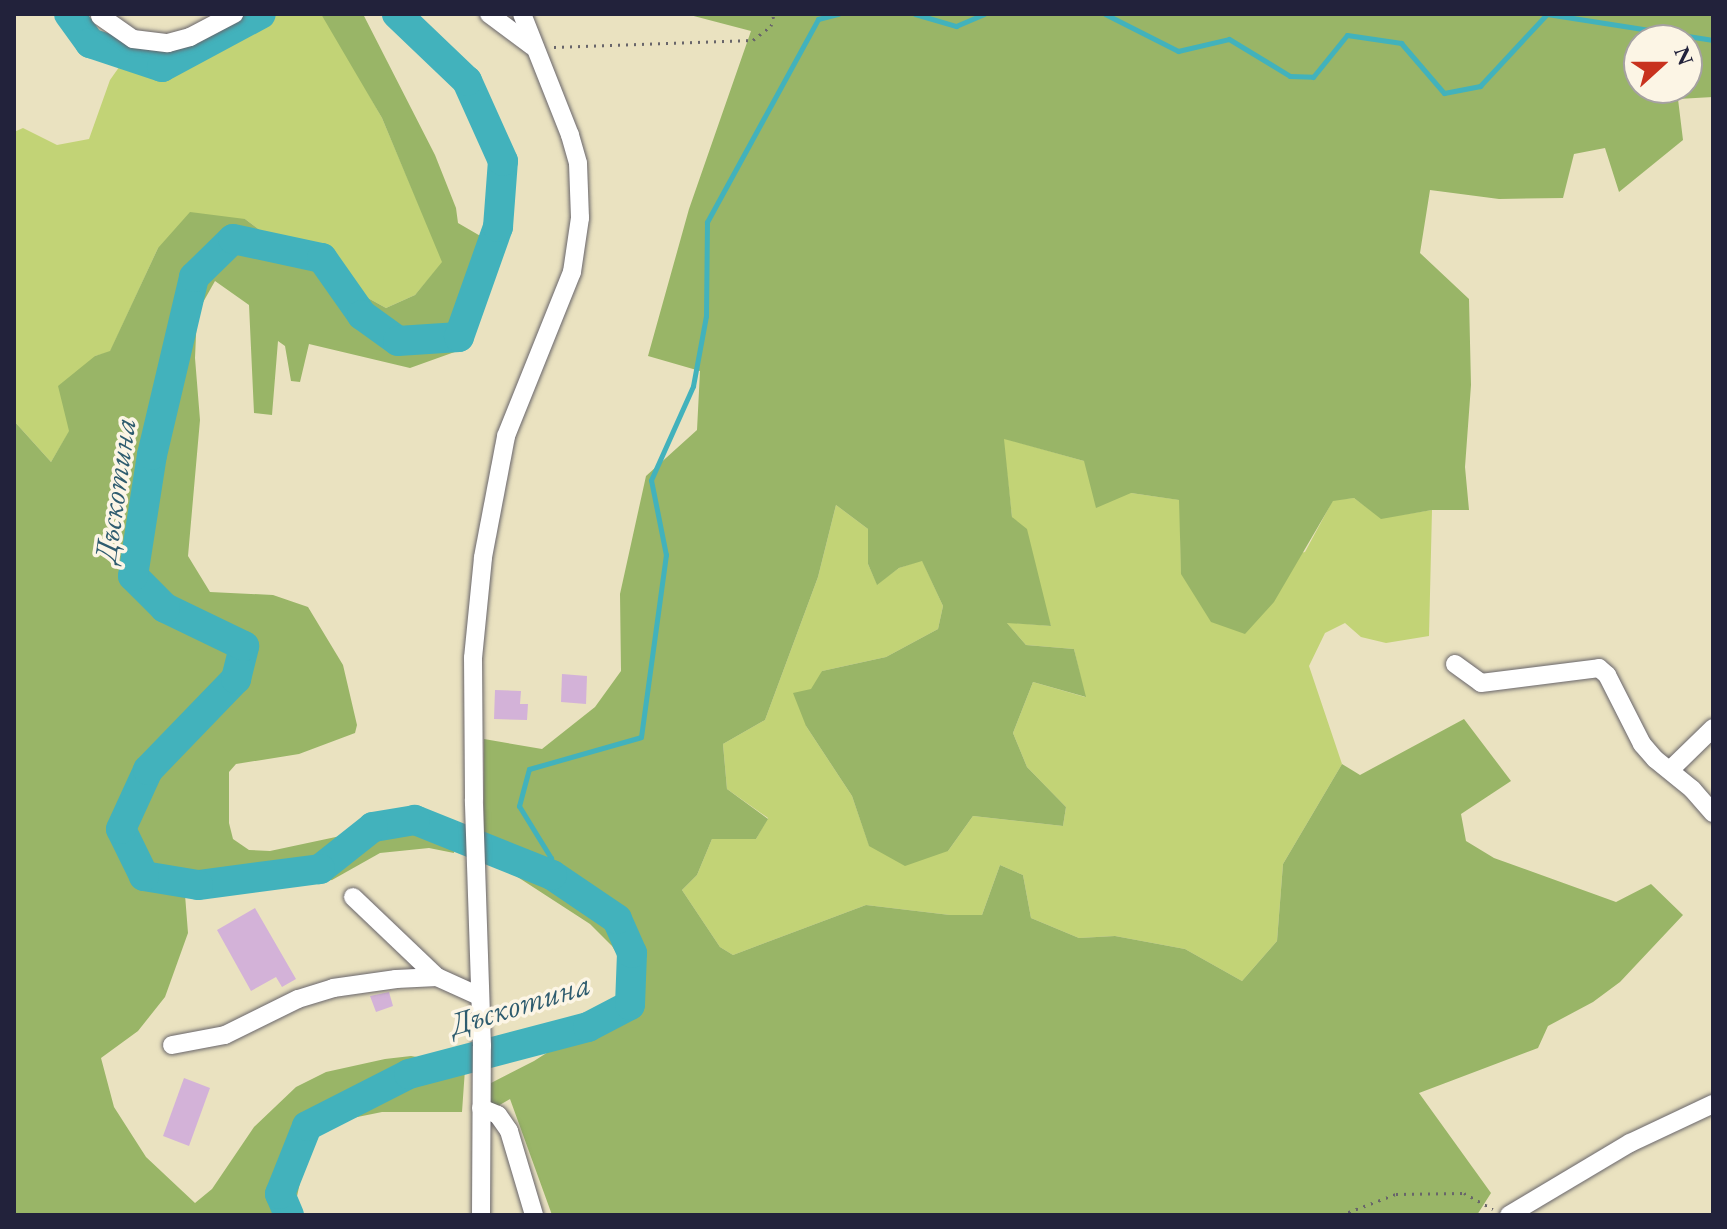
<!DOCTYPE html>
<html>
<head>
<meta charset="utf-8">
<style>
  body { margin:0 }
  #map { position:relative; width:1727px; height:1229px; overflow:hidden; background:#eae2c0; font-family:"EB Garamond",serif }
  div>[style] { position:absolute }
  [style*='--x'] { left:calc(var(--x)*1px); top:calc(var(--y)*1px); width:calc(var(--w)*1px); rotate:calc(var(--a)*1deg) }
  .green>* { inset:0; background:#c2d376 }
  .forest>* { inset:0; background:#99b567 }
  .stream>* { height:5px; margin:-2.5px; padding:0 2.5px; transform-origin:2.5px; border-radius:2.5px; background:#42b2bc }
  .river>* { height:30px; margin:-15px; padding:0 15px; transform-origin:15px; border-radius:15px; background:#42b2bc }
  .building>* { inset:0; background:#d3b2d8 }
  .path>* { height:3px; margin-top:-1.5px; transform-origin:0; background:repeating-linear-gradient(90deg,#68656a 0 2px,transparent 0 8px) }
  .roads { filter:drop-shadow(0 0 2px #68656a) drop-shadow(0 0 2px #68656a) }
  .minor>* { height:18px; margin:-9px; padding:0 9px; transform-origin:9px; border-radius:9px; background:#fff }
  span { translate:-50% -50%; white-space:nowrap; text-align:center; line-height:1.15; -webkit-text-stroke:7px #fcf5e5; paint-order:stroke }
  .water-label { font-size:32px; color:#2f5c6f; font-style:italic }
  .frame { position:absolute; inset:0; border:16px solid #22223b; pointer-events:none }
  .north { position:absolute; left:1623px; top:24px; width:80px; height:80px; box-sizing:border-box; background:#fcf5e5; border:2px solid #a5a1a1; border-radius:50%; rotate:69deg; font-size:22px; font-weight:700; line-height:32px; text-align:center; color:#22223b }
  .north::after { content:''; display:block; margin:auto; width:28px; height:36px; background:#c8321e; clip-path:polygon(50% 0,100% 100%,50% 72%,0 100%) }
</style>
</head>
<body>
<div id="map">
  <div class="green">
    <i style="clip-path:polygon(246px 14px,321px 14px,329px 24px,382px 118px,443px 262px,415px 295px,386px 308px,303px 262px,245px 219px,158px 248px,110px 352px,95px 356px,69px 432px,51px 462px,14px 421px,14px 132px,23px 128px,57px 145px,89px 139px,110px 80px,122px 63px,166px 66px)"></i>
    <i style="clip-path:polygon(1003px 438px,1084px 461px,1131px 493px,1180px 500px,1181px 574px,1305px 552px,1333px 500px,1354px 498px,1381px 518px,1432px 510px,1429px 636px,1386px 643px,1361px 637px,1345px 623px,1325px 633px,1309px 666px,1342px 764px,1283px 864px,1277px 941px,1242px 981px,1185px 949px,1115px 936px,1079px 938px,1031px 918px,1023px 875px,1000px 865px,982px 915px,950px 915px,866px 905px,733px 955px,720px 947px,682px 890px,697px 875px,712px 839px,756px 839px,768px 818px,727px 789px,723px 744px,765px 720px,818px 577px,836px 505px,868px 529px,868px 564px,877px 584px,899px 568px,922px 560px,943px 606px,938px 629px,886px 657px,822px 671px,806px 726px,852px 796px,869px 845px,948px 851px,973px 816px,1063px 826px,1066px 807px,1027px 767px,1013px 733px,1033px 682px,1085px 697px,1074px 649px,1026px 645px,1006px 622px,1051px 626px,1012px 517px)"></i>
  </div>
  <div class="forest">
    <i style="clip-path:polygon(321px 14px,363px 14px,435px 155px,456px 208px,458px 223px,489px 241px,495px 261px,463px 349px,410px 368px,309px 344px,300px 382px,291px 381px,285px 346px,278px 341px,272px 415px,254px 413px,249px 305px,215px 281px,197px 313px,195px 358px,200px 420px,188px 556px,210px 592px,273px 595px,308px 607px,343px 665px,357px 725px,355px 733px,299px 754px,236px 764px,229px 772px,229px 823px,233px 839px,249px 850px,270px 851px,364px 831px,399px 818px,440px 817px,452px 822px,454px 853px,429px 848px,380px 853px,332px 880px,252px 892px,201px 881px,183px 869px,188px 933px,165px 997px,138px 1031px,101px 1058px,114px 1107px,146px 1157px,195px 1203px,212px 1189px,254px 1127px,296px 1087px,326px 1072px,385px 1059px,411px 1056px,441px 1061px,465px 1069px,462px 1112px,382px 1112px,318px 1125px,307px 1150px,293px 1215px,14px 1215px,14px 421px,51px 462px,69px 431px,58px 386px,95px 356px,110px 351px,158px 248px,190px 212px,245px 219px,303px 262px,386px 308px,415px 295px,442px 262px,382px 118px)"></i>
    <i style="clip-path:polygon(evenodd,686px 14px,1713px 14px,1713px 97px,1678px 99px,1683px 140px,1619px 192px,1605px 148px,1574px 154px,1563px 198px,1499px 199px,1430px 190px,1420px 253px,1469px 299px,1471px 385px,1465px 467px,1469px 510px,1432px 510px,1381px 519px,1354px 498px,1333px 501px,1274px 602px,1245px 634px,1211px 622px,1181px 574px,1179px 500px,1131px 493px,1096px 508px,1084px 461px,1004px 439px,1012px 517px,1027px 529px,1051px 626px,1007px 623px,1026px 645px,1074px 649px,1086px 697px,1033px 682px,1013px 733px,1027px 767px,1066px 807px,1063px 826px,973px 816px,948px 851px,905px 866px,869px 846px,852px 796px,806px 726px,793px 693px,811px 689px,822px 671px,886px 657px,938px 629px,943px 606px,922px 561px,899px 568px,877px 585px,868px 564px,868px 529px,836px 505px,818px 577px,765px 720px,723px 744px,727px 789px,768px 819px,756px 839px,712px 839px,697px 875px,682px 890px,720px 947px,733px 955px,866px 905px,950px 915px,982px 915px,1000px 865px,1023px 875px,1031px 918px,1079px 938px,1115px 936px,1185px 949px,1242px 981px,1277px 941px,1283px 864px,1342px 764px,1360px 775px,1464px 719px,1511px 781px,1461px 814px,1466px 841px,1494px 858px,1616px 902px,1651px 884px,1683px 915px,1620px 982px,1593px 1002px,1548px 1026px,1538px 1048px,1419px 1093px,1491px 1193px,1477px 1215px,552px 1215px,510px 1099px,491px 1110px,491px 1083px,534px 1061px,578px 1033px,610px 1024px,625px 1016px,634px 992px,629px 973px,612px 946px,590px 924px,516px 876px,484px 863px,484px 739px,542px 749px,595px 707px,621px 671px,620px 594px,646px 476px,697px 430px,700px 371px,648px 356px,689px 209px,751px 31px,686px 14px,1639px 40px,1687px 40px,1687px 88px,1639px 88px,1639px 40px)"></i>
  </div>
  <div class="stream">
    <i style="--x:915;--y:14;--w:43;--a:16.3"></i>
    <i style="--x:956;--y:26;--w:30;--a:-23"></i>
    <i style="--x:1105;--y:14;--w:82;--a:26.9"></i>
    <i style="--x:1178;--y:51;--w:52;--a:-13.2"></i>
    <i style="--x:1229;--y:39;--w:71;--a:31.2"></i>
    <i style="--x:1290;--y:76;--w:23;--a:2"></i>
    <i style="--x:1313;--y:77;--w:54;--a:-51"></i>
    <i style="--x:1347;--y:35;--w:55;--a:8.4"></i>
    <i style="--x:1401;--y:43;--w:66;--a:49.3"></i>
    <i style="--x:1444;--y:93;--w:37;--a:-11"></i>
    <i style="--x:1480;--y:86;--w:98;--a:-47.1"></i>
    <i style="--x:1547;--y:14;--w:168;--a:8.9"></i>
    <i style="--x:552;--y:875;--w:17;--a:-93"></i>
    <i style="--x:551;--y:858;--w:61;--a:-121.6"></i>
    <i style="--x:519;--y:806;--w:38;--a:-75"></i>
    <i style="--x:529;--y:769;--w:116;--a:-15.9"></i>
    <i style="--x:641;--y:737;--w:184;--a:-82.2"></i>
    <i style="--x:666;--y:555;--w:76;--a:-101.3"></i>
    <i style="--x:651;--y:480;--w:103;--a:-65.9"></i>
    <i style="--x:693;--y:386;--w:71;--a:-79.5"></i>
    <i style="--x:706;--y:316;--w:94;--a:-89.4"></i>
    <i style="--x:707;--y:222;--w:231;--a:-61.3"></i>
    <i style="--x:818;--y:19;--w:21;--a:-14"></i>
  </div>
  <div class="river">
    <i style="--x:69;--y:14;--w:36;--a:54"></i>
    <i style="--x:90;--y:43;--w:76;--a:18.4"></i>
    <i style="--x:162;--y:67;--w:112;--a:-28.2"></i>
    <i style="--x:289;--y:1215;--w:23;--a:-113"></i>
    <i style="--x:280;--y:1194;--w:73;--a:-68.3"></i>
    <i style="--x:307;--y:1126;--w:114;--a:-27"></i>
    <i style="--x:409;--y:1074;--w:185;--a:-14.7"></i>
    <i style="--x:588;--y:1027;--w:47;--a:-27.6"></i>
    <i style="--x:630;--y:1005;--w:52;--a:-87.8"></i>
    <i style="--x:632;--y:953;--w:37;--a:-114"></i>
    <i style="--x:617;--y:919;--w:78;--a:-145.9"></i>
    <i style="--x:552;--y:875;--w:148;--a:-158.1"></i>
    <i style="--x:415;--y:820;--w:43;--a:170.5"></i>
    <i style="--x:373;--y:827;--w:68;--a:141.6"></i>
    <i style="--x:320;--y:869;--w:123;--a:172.5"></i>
    <i style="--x:198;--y:885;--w:55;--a:-170.5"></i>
    <i style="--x:144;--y:876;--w:52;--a:-116.1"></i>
    <i style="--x:121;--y:829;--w:65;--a:-65.4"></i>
    <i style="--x:148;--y:770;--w:127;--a:-46"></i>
    <i style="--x:236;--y:679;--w:34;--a:-76"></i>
    <i style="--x:244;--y:646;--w:88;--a:-154.3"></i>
    <i style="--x:165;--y:608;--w:45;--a:-135"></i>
    <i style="--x:133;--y:576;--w:122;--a:-81.1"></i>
    <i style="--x:152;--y:455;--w:183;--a:-76.7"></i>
    <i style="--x:194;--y:277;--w:54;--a:-44.3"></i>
    <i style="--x:233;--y:239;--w:91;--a:12.1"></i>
    <i style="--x:322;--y:258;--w:70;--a:54.9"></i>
    <i style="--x:362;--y:315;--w:44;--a:35.8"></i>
    <i style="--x:398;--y:341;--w:61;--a:-3.8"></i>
    <i style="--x:459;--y:337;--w:117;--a:-70.5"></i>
    <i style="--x:498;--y:227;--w:66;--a:-85.7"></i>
    <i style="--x:503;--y:161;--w:88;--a:-114.2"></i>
    <i style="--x:467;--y:81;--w:97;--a:-136.3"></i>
  </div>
  <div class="building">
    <i style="clip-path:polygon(562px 674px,587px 676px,586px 704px,561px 702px)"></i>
    <i style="clip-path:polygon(495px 690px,521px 691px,520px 704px,528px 704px,527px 720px,494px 719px)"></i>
    <i style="clip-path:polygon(255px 908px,296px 979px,282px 987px,276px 977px,251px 991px,217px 930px)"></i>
    <i style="clip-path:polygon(389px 992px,393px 1006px,376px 1012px,370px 996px)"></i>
    <i style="clip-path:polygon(184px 1078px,210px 1088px,189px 1146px,163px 1136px)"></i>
  </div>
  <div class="path">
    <i style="--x:554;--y:47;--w:199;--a:-2"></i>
    <i style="--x:753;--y:40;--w:23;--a:-38"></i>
    <i style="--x:771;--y:26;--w:12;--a:-76"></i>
    <i style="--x:1341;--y:1215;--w:59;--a:-20.9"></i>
    <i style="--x:1396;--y:1194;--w:68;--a:-0.8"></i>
    <i style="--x:1464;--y:1193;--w:33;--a:29"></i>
  </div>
  <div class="roads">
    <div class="minor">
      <i style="--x:489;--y:14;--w:54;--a:36.7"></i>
      <i style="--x:100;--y:16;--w:40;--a:34.9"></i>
      <i style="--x:133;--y:39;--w:35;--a:7"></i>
      <i style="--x:168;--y:43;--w:23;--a:-15"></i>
      <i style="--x:190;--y:37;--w:50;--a:-27.6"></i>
      <i style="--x:1455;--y:664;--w:32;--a:36"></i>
      <i style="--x:1481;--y:683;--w:119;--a:-7.2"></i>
      <i style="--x:1599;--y:668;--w:11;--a:41"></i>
      <i style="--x:1607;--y:675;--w:77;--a:63.1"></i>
      <i style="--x:1642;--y:744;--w:20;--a:49"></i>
      <i style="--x:1655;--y:759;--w:48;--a:39"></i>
      <i style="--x:1692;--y:789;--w:32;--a:49"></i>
      <i style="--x:1670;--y:770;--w:60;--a:-44.3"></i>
      <i style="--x:353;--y:897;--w:116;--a:43.6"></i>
      <i style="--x:172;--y:1045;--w:54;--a:-10.7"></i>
      <i style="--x:225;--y:1035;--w:81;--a:-26.3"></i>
      <i style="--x:298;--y:999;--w:37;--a:-17"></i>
      <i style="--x:333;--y:988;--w:64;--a:-8.1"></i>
      <i style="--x:396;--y:979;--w:41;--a:-2.8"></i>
      <i style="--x:437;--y:977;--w:46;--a:24.3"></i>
      <i style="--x:481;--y:1108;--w:18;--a:22"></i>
      <i style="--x:498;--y:1115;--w:19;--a:55"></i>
      <i style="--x:509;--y:1131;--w:88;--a:73.4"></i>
      <i style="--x:481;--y:1215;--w:169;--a:-89.7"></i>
      <i style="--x:482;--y:1046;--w:247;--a:-91.9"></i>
      <i style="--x:474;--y:799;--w:141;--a:-90.4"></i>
      <i style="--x:473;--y:658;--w:101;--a:-84.3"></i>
      <i style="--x:483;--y:557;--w:123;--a:-79.2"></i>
      <i style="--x:506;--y:436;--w:177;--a:-68.1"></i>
      <i style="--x:572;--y:272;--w:55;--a:-81.6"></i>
      <i style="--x:580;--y:218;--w:55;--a:-92.1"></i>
      <i style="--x:578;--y:163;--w:29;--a:-106"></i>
      <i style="--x:570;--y:135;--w:130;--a:-111.6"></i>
      <i style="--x:1509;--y:1215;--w:141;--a:-30.8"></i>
      <i style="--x:1630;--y:1143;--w:92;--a:-25.2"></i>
    </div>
  </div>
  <div class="water-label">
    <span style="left:115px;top:490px;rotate:-82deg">Дъскотина</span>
    <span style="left:520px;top:1004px;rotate:-17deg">Дъскотина</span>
  </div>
  <div class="frame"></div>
  <div class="north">N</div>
</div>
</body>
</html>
